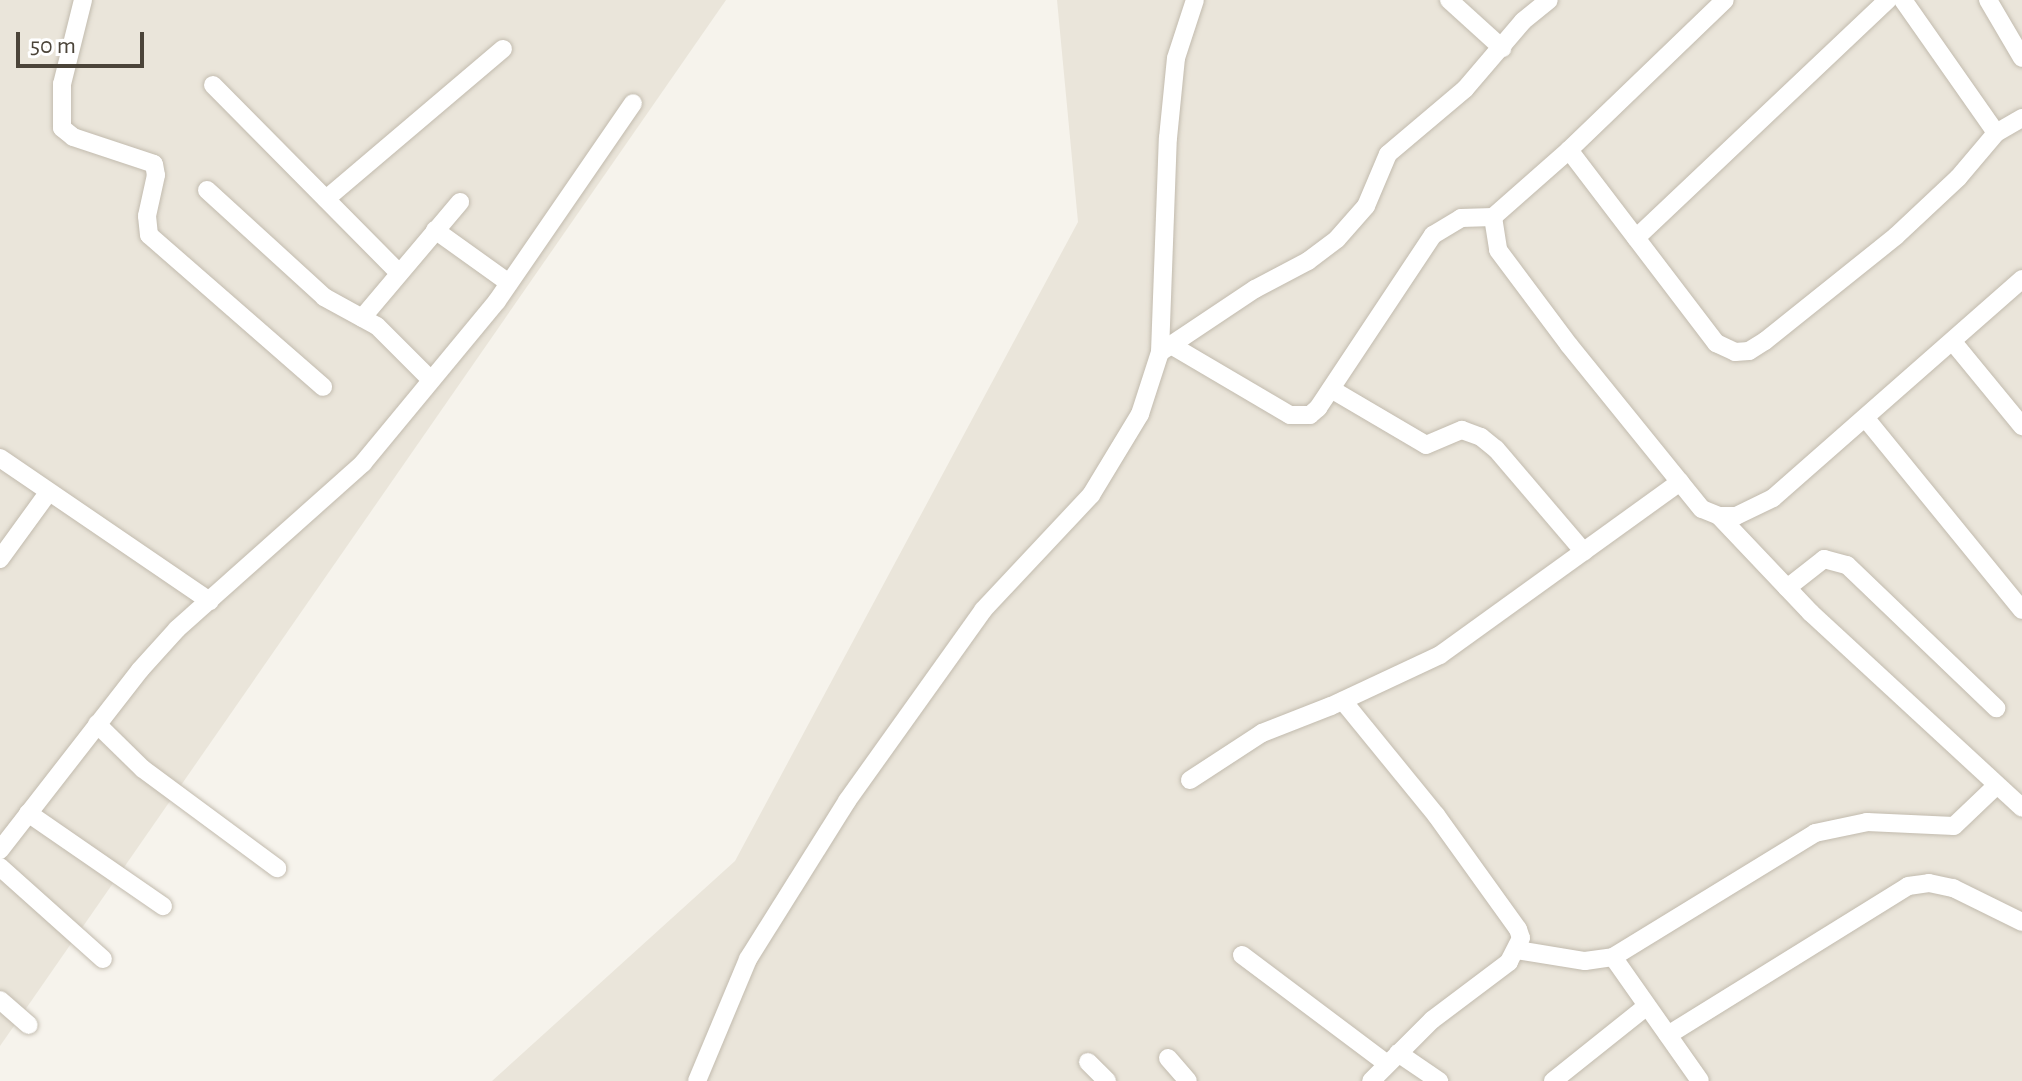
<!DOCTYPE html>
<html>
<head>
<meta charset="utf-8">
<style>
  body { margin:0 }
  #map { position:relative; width:2022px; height:1081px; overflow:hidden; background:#f6f3ec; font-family:"Alegreya Sans",sans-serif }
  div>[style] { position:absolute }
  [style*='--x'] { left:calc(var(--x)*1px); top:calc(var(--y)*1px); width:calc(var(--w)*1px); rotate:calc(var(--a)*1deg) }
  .residential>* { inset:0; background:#eae5da }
  .roads { filter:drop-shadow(0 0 2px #c2bbae) drop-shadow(0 0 2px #c2bbae) }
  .minor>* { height:18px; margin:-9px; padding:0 9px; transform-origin:9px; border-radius:9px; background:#fff }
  span { translate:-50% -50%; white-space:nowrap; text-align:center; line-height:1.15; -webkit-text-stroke:8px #fff; paint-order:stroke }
  .scale { position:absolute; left:16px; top:32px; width:128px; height:36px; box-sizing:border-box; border:4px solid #4b4439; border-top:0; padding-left:10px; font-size:24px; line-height:28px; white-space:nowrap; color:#4b4439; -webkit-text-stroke:6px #fff; paint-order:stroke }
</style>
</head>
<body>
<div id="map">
  <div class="residential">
    <i style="clip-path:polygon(0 0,726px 0,0 1046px)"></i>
    <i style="clip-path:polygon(1057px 0,2022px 0,2022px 1081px,492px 1081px,735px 861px,1078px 222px)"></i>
  </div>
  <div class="roads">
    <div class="minor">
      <i style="--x:83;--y:0;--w:87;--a:104"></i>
      <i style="--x:62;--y:84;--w:44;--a:90"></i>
      <i style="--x:62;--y:128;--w:14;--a:39"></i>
      <i style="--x:73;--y:137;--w:85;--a:18.4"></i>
      <i style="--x:154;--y:164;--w:11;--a:80"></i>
      <i style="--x:156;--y:175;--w:42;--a:102.4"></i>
      <i style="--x:147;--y:216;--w:19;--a:84"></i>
      <i style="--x:149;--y:235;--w:231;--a:41.1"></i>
      <i style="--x:1449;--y:0;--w:72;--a:42.2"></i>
      <i style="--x:1903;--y:0;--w:162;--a:55"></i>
      <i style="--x:1988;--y:0;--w:67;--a:59.6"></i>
      <i style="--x:213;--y:85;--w:264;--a:45.3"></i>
      <i style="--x:1569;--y:150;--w:243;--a:52.7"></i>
      <i style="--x:1716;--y:343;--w:21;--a:25"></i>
      <i style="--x:1735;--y:352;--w:14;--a:-4"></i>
      <i style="--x:1749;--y:351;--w:19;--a:-32"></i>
      <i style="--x:1765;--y:341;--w:168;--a:-38.7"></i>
      <i style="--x:1896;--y:236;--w:85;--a:-43.1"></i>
      <i style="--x:1958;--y:178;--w:59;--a:-49.8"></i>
      <i style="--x:1996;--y:133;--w:30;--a:-30"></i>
      <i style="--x:207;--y:190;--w:159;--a:42.4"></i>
      <i style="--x:324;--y:297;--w:60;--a:28.7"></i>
      <i style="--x:377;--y:326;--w:76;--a:45"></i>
      <i style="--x:326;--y:199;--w:232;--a:-40.3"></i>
      <i style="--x:1493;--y:217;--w:33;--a:81"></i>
      <i style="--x:1498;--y:250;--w:119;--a:53.2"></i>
      <i style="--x:1569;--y:345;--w:211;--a:51"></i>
      <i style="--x:1702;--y:509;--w:18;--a:22"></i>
      <i style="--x:1719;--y:516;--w:17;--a:0"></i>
      <i style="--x:1736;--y:516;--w:41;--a:-25.9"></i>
      <i style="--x:1773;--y:498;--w:332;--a:-41.3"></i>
      <i style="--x:435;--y:230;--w:91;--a:35.6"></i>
      <i style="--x:1636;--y:238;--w:347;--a:-43.4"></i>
      <i style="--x:362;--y:318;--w:152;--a:-49.8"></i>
      <i style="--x:1953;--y:342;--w:109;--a:50.6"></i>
      <i style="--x:1171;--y:345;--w:138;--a:30.5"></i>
      <i style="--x:1290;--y:415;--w:20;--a:0"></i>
      <i style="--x:1310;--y:415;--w:11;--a:-41"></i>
      <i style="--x:1318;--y:408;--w:208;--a:-56.4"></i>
      <i style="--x:1433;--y:235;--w:33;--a:-31"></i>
      <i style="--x:1461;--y:218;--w:32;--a:-2"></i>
      <i style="--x:1493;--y:217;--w:101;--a:-41.4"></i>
      <i style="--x:1569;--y:150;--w:216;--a:-43.9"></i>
      <i style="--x:1162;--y:351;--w:112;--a:-33.7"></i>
      <i style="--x:1255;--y:289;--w:60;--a:-27.8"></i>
      <i style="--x:1308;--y:261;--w:36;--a:-37"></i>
      <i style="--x:1337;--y:239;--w:44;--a:-48.7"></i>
      <i style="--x:1366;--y:206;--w:56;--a:-67.1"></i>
      <i style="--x:1388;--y:154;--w:101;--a:-40.2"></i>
      <i style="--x:1465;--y:89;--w:89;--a:-49.5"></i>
      <i style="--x:1523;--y:21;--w:33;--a:-39"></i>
      <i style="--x:1331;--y:389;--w:110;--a:30.5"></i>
      <i style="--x:1426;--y:445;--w:39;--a:-23"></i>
      <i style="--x:1462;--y:430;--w:20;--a:20"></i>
      <i style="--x:1481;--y:437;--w:19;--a:39"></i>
      <i style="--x:1496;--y:449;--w:135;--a:49.5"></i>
      <i style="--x:1867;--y:420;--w:245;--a:50.8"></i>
      <i style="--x:0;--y:458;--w:254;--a:34.3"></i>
      <i style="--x:1719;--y:516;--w:134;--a:46.5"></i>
      <i style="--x:1811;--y:613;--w:287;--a:42.7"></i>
      <i style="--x:0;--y:559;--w:82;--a:-54"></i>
      <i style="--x:1787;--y:588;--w:47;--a:-38.1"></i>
      <i style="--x:1824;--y:559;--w:24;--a:15"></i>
      <i style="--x:1847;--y:565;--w:207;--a:43.8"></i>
      <i style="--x:1343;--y:701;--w:147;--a:50.8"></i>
      <i style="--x:1436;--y:815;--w:140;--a:54.3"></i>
      <i style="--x:1518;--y:929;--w:9;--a:72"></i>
      <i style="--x:1521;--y:938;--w:27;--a:117"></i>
      <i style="--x:1509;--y:962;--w:96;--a:143"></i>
      <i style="--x:1432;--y:1020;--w:86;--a:135"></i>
      <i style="--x:97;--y:724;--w:64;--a:44.4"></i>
      <i style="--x:143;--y:769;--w:167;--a:36.5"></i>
      <i style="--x:1190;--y:780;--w:86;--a:-33.1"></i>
      <i style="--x:1262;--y:733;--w:74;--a:-21.4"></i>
      <i style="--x:1331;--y:706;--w:120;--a:-25.1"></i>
      <i style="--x:1440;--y:655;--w:296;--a:-35.8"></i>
      <i style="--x:28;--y:813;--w:164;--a:34.6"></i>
      <i style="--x:0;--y:850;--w:228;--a:-52.1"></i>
      <i style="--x:140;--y:670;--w:55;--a:-47.9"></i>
      <i style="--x:177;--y:629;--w:249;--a:-41.7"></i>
      <i style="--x:363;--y:463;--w:210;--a:-50.4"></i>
      <i style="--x:497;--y:301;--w:240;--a:-55.5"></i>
      <i style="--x:0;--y:867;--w:138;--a:41.8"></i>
      <i style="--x:1517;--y:950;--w:69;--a:9.2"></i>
      <i style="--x:1585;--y:961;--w:28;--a:-8"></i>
      <i style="--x:1613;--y:957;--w:237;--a:-31.5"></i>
      <i style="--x:1815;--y:833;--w:53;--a:-11.9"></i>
      <i style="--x:1867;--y:822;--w:87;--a:2.6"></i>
      <i style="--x:1954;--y:826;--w:59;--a:-43.6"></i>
      <i style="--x:1242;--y:955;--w:181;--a:36.9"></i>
      <i style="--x:1613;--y:957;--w:151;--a:54.9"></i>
      <i style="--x:0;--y:1000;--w:38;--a:41"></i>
      <i style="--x:1668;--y:1035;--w:282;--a:-31.8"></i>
      <i style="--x:1908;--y:886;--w:21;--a:-8"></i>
      <i style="--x:1929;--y:883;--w:25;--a:12"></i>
      <i style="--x:1953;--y:888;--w:77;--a:26.2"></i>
      <i style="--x:1398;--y:1053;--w:50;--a:34.3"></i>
      <i style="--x:1168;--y:1058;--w:30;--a:49"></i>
      <i style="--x:1088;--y:1062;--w:27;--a:45"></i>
      <i style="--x:697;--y:1081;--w:132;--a:-67.3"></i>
      <i style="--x:748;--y:959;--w:186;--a:-57.9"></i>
      <i style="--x:847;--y:801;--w:234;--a:-54.5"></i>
      <i style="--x:983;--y:610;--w:158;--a:-46.8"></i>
      <i style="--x:1091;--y:495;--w:95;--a:-58.8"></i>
      <i style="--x:1140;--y:414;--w:65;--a:-72.1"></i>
      <i style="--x:1160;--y:352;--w:214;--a:-87.9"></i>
      <i style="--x:1168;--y:138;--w:80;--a:-84.3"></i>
      <i style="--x:1176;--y:58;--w:61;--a:-71.9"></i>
      <i style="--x:1553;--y:1081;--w:120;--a:-38.6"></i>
    </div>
  </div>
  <div class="scale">50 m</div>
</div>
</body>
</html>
